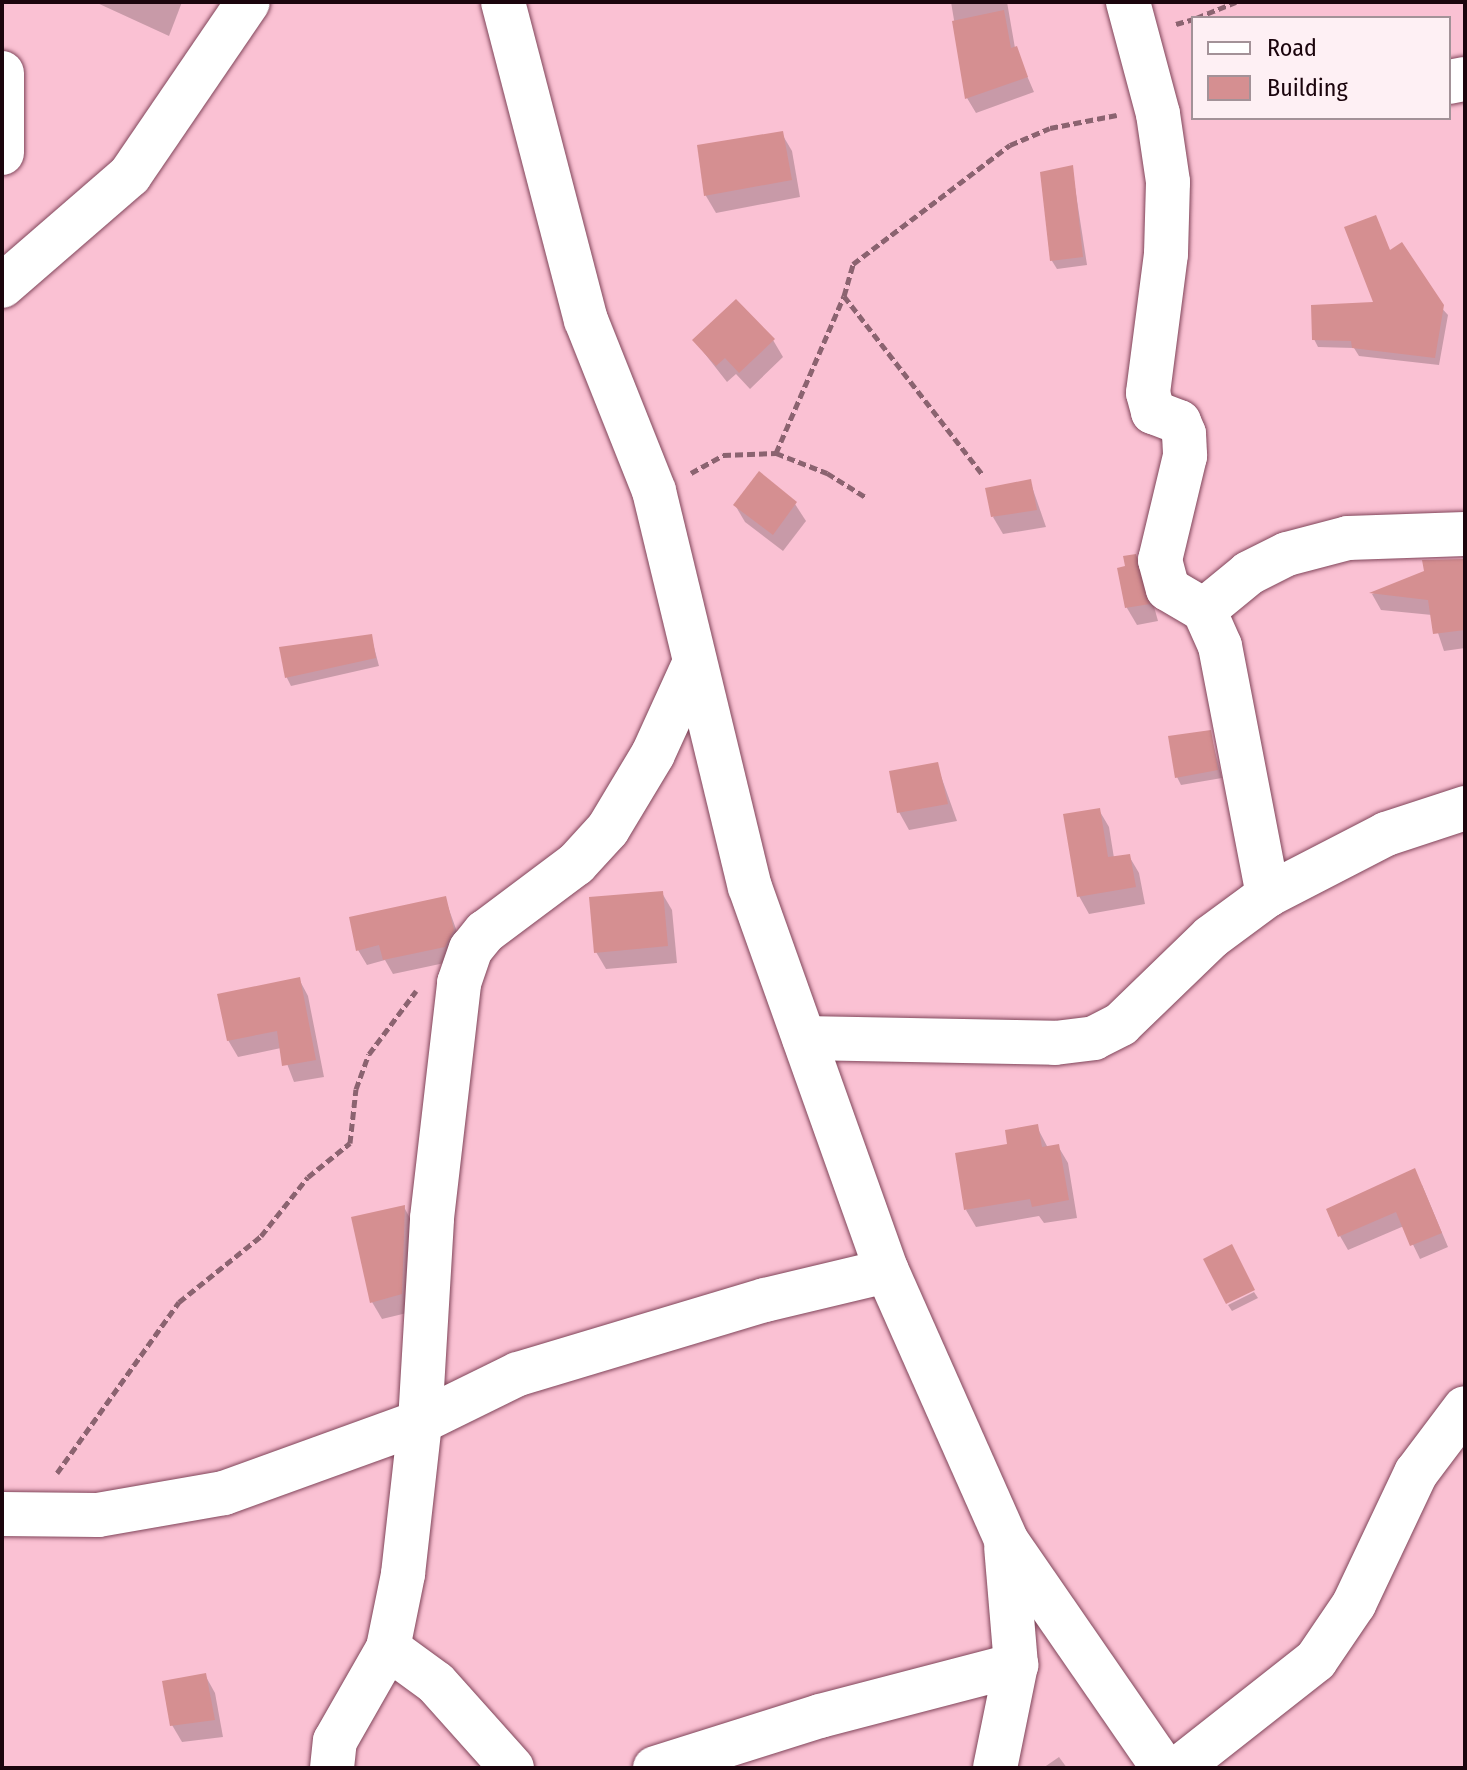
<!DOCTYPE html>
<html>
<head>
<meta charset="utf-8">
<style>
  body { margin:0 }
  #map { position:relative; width:1467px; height:1770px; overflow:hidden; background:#fac1d3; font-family:"Fira Sans Condensed",sans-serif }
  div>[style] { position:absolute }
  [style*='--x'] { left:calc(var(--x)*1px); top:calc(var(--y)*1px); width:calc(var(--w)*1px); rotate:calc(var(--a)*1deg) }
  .shadow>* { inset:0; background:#0003 }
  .building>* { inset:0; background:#d58f91 }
  .path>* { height:5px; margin-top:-2.5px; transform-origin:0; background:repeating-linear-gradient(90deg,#8b6370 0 8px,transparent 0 12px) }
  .roads { filter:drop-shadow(0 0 2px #80455a) drop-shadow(0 0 2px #80455a) }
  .minor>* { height:44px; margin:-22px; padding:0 22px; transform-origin:22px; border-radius:22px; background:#fff }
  span { translate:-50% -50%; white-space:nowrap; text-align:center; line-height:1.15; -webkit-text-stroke:6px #fef0f4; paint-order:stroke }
  .frame { position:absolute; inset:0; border:4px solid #1b050d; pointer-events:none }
  .legend { position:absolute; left:1191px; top:16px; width:260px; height:104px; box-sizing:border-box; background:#fef0f4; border:2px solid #a39298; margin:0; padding:10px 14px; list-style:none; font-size:24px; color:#1b050d }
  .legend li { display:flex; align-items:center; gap:16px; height:40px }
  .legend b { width:40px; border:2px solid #a39298 }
</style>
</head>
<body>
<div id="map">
  <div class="shadow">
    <i style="clip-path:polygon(95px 2px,182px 2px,169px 36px)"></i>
    <i style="clip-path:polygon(951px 2px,1007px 2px,1015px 48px,1034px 92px,976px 113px,967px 98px)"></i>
    <i style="clip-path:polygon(782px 134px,792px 151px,800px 197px,716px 213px,706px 196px,699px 147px)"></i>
    <i style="clip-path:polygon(1072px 168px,1087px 265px,1057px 269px,1052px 261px)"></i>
    <i style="clip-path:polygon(1390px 252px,1448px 315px,1439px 365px,1359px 356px,1354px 348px,1318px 347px,1314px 339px,1376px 304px)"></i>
    <i style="clip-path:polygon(694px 340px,773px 340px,783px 357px,750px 389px,736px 374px,727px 382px)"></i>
    <i style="clip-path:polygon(1030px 481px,1046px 527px,1003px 534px,993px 517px)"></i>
    <i style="clip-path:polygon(795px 504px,806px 521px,783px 551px,745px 522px,735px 505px)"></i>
    <i style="clip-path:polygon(1135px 557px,1145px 574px,1158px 621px,1137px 625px,1127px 608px,1127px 568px)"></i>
    <i style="clip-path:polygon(1465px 560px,1465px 648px,1444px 651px,1432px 615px,1381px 610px,1372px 594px)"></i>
    <i style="clip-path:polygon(371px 636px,379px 666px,291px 686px,287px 678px,281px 649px)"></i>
    <i style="clip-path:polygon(1210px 732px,1222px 778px,1181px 785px,1177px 777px)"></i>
    <i style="clip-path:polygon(937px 765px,957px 821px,909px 830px,899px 812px)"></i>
    <i style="clip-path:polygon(1099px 810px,1109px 827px,1114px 858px,1129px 856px,1139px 873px,1145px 904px,1089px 914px,1079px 896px)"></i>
    <i style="clip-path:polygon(662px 893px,672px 910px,677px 963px,606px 969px,596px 952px)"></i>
    <i style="clip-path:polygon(445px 898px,462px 946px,454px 961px,393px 974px,385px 960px,367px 965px,358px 950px)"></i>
    <i style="clip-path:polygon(299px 979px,308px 996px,324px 1077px,294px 1082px,281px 1048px,238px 1057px,228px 1040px)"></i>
    <i style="clip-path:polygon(1037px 1127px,1048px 1148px,1058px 1146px,1068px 1163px,1077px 1218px,1044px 1223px,1039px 1216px,976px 1227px,966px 1210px,1010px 1146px)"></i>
    <i style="clip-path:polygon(1422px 1185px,1448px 1247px,1420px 1259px,1404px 1226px,1348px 1250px,1340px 1236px)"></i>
    <i style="clip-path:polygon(404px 1207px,413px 1224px,411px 1312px,382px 1319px,372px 1302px)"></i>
    <i style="clip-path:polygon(1254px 1292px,1258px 1298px,1232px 1311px,1228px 1305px)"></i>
    <i style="clip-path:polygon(205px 1675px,215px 1693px,223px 1737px,182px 1742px,172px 1725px)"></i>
    <i style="clip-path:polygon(1059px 1757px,1067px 1768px,1043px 1768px)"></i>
  </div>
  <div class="building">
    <i style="clip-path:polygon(1004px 10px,1011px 48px,1017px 46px,1028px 77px,965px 99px,952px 21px)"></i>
    <i style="clip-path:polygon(783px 131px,792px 180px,704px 196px,697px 145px)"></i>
    <i style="clip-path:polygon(1073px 165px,1083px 257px,1050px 261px,1040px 172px)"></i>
    <i style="clip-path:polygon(1376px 215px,1390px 250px,1402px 242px,1444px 305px,1435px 358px,1352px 348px,1351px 341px,1312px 340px,1311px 305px,1373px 302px,1344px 227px)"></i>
    <i style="clip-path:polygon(736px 299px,775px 339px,739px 373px,725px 358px,716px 366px,692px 340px)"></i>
    <i style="clip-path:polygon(759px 471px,797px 502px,773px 535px,733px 505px)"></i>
    <i style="clip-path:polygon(1031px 479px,1037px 510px,991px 517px,985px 488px)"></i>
    <i style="clip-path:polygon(1136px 554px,1150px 604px,1125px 608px,1117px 568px,1125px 566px,1123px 556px)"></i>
    <i style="clip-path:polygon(1465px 559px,1465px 630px,1433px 634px,1428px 600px,1369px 593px,1424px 571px,1422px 560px)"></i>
    <i style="clip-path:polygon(372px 634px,376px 658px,285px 678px,279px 647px)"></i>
    <i style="clip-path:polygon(1211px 730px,1218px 770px,1175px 778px,1168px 736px)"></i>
    <i style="clip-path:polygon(938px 762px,948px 804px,897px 813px,889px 771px)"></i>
    <i style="clip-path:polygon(1100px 808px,1108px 857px,1130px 854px,1136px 887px,1077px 897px,1063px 814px)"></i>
    <i style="clip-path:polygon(663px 891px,668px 946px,594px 953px,589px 897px)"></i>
    <i style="clip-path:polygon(446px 896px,454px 930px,445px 947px,383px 960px,379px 945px,356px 951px,349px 917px)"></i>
    <i style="clip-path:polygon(300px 977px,316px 1060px,282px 1066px,277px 1031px,227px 1041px,217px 994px)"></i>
    <i style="clip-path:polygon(1038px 1124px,1042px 1147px,1059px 1144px,1069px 1200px,1032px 1207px,1030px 1199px,964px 1210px,955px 1153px,1007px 1144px,1005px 1130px)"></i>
    <i style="clip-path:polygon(1415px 1168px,1442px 1233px,1410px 1246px,1396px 1212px,1338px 1237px,1326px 1209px)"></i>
    <i style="clip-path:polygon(405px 1205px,402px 1294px,370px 1303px,351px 1217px)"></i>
    <i style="clip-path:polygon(1232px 1244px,1255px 1290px,1226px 1304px,1203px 1259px)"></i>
    <i style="clip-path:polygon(206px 1673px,215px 1720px,170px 1726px,162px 1681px)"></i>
  </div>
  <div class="path">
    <i style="--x:1196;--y:18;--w:43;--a:-21.8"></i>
    <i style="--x:1176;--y:24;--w:18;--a:-16"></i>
    <i style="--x:844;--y:296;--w:225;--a:52.2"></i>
    <i style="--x:776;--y:453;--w:171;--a:-66.6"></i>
    <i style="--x:844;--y:296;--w:33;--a:-74"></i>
    <i style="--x:853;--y:264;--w:197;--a:-37.2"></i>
    <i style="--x:1010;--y:145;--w:43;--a:-23"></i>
    <i style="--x:1050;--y:128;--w:68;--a:-11"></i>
    <i style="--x:691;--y:473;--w:37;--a:-29"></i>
    <i style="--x:723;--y:455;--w:53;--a:-2.2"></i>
    <i style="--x:776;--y:453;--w:55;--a:21.4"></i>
    <i style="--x:827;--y:473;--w:47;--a:32"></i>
    <i style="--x:57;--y:1473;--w:210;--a:-54.5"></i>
    <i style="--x:179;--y:1302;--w:105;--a:-38.8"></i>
    <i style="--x:261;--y:1236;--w:75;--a:-51.5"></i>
    <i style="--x:308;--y:1177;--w:54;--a:-39"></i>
    <i style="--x:350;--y:1143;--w:54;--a:-83.7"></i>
    <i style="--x:356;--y:1089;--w:37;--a:-70"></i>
    <i style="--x:369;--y:1054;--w:79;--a:-53.3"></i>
  </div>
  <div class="roads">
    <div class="minor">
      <i style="--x:503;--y:2;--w:329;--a:75.4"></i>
      <i style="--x:586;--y:320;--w:184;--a:68.3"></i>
      <i style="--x:654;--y:491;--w:407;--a:76.4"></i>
      <i style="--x:750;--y:887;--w:408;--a:70.4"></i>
      <i style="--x:887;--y:1271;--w:294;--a:66.1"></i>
      <i style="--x:1006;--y:1540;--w:277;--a:55.4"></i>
      <i style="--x:1128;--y:2;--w:116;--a:75"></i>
      <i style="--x:1158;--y:114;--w:69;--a:81.6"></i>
      <i style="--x:1168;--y:182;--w:72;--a:91.6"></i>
      <i style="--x:1166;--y:254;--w:140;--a:97.4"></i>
      <i style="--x:1148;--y:393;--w:20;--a:75"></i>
      <i style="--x:1153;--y:412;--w:28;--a:21"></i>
      <i style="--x:1179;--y:422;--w:13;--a:67"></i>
      <i style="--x:1184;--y:434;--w:22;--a:87"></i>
      <i style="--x:1185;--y:456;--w:107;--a:103.5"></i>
      <i style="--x:1160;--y:560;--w:30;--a:75"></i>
      <i style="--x:1168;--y:589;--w:42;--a:30.3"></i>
      <i style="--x:1204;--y:610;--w:39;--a:66"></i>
      <i style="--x:1220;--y:646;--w:254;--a:79.1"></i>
      <i style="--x:2;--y:73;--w:80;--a:90"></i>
      <i style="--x:1449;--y:82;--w:16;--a:-11"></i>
      <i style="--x:2;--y:286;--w:169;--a:-40.9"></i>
      <i style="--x:130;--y:175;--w:209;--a:-55.7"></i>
      <i style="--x:1204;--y:610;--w:58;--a:-39.4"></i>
      <i style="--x:1249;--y:573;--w:42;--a:-26.6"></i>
      <i style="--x:1287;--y:554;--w:63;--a:-14.7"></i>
      <i style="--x:1348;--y:538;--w:117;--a:-2"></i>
      <i style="--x:804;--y:1038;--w:251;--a:1.1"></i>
      <i style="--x:1055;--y:1043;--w:39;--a:-7"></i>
      <i style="--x:1094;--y:1038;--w:30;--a:-27"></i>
      <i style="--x:1121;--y:1024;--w:125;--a:-44"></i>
      <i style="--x:1211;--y:937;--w:71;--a:-36.4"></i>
      <i style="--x:1268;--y:895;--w:133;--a:-27.3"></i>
      <i style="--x:1386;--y:834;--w:83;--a:-18.2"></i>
      <i style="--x:2;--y:1514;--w:96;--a:0.6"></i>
      <i style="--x:98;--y:1515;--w:128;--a:-9.9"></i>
      <i style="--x:224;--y:1493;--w:208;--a:-19.9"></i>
      <i style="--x:420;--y:1422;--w:109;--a:-26.1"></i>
      <i style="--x:518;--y:1374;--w:258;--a:-16.7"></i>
      <i style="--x:765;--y:1300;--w:125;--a:-13.4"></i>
      <i style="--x:388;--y:1648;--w:59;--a:36.1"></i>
      <i style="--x:436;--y:1683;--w:114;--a:48.2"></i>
      <i style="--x:332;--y:1768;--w:27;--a:-84"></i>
      <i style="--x:335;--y:1741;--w:107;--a:-60.3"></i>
      <i style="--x:388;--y:1648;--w:76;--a:-78.5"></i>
      <i style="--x:403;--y:1574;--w:153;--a:-83.6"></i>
      <i style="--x:420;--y:1422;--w:204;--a:-86.6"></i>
      <i style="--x:432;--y:1218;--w:237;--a:-83.4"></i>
      <i style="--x:459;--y:983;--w:36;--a:-71"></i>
      <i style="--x:471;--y:949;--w:22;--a:-51"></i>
      <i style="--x:485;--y:932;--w:114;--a:-36.8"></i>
      <i style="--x:576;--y:864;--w:47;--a:-47.6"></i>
      <i style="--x:608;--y:829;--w:87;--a:-59"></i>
      <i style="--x:653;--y:754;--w:99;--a:-65.5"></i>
      <i style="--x:655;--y:1768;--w:173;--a:-17.5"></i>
      <i style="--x:820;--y:1716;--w:203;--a:-14.6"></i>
      <i style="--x:995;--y:1768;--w:105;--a:-78.5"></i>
      <i style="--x:1016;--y:1665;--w:118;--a:-94.8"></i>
      <i style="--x:1179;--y:1768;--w:174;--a:-38.2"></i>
      <i style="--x:1316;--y:1660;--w:68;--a:-55.8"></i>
      <i style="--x:1354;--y:1604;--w:145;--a:-64.7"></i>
      <i style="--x:1416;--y:1473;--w:81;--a:-53"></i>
    </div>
  </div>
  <div class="frame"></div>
  <ul class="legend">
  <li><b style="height:10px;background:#fff"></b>Road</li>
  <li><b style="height:22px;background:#d58f91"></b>Building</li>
  </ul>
</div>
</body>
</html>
